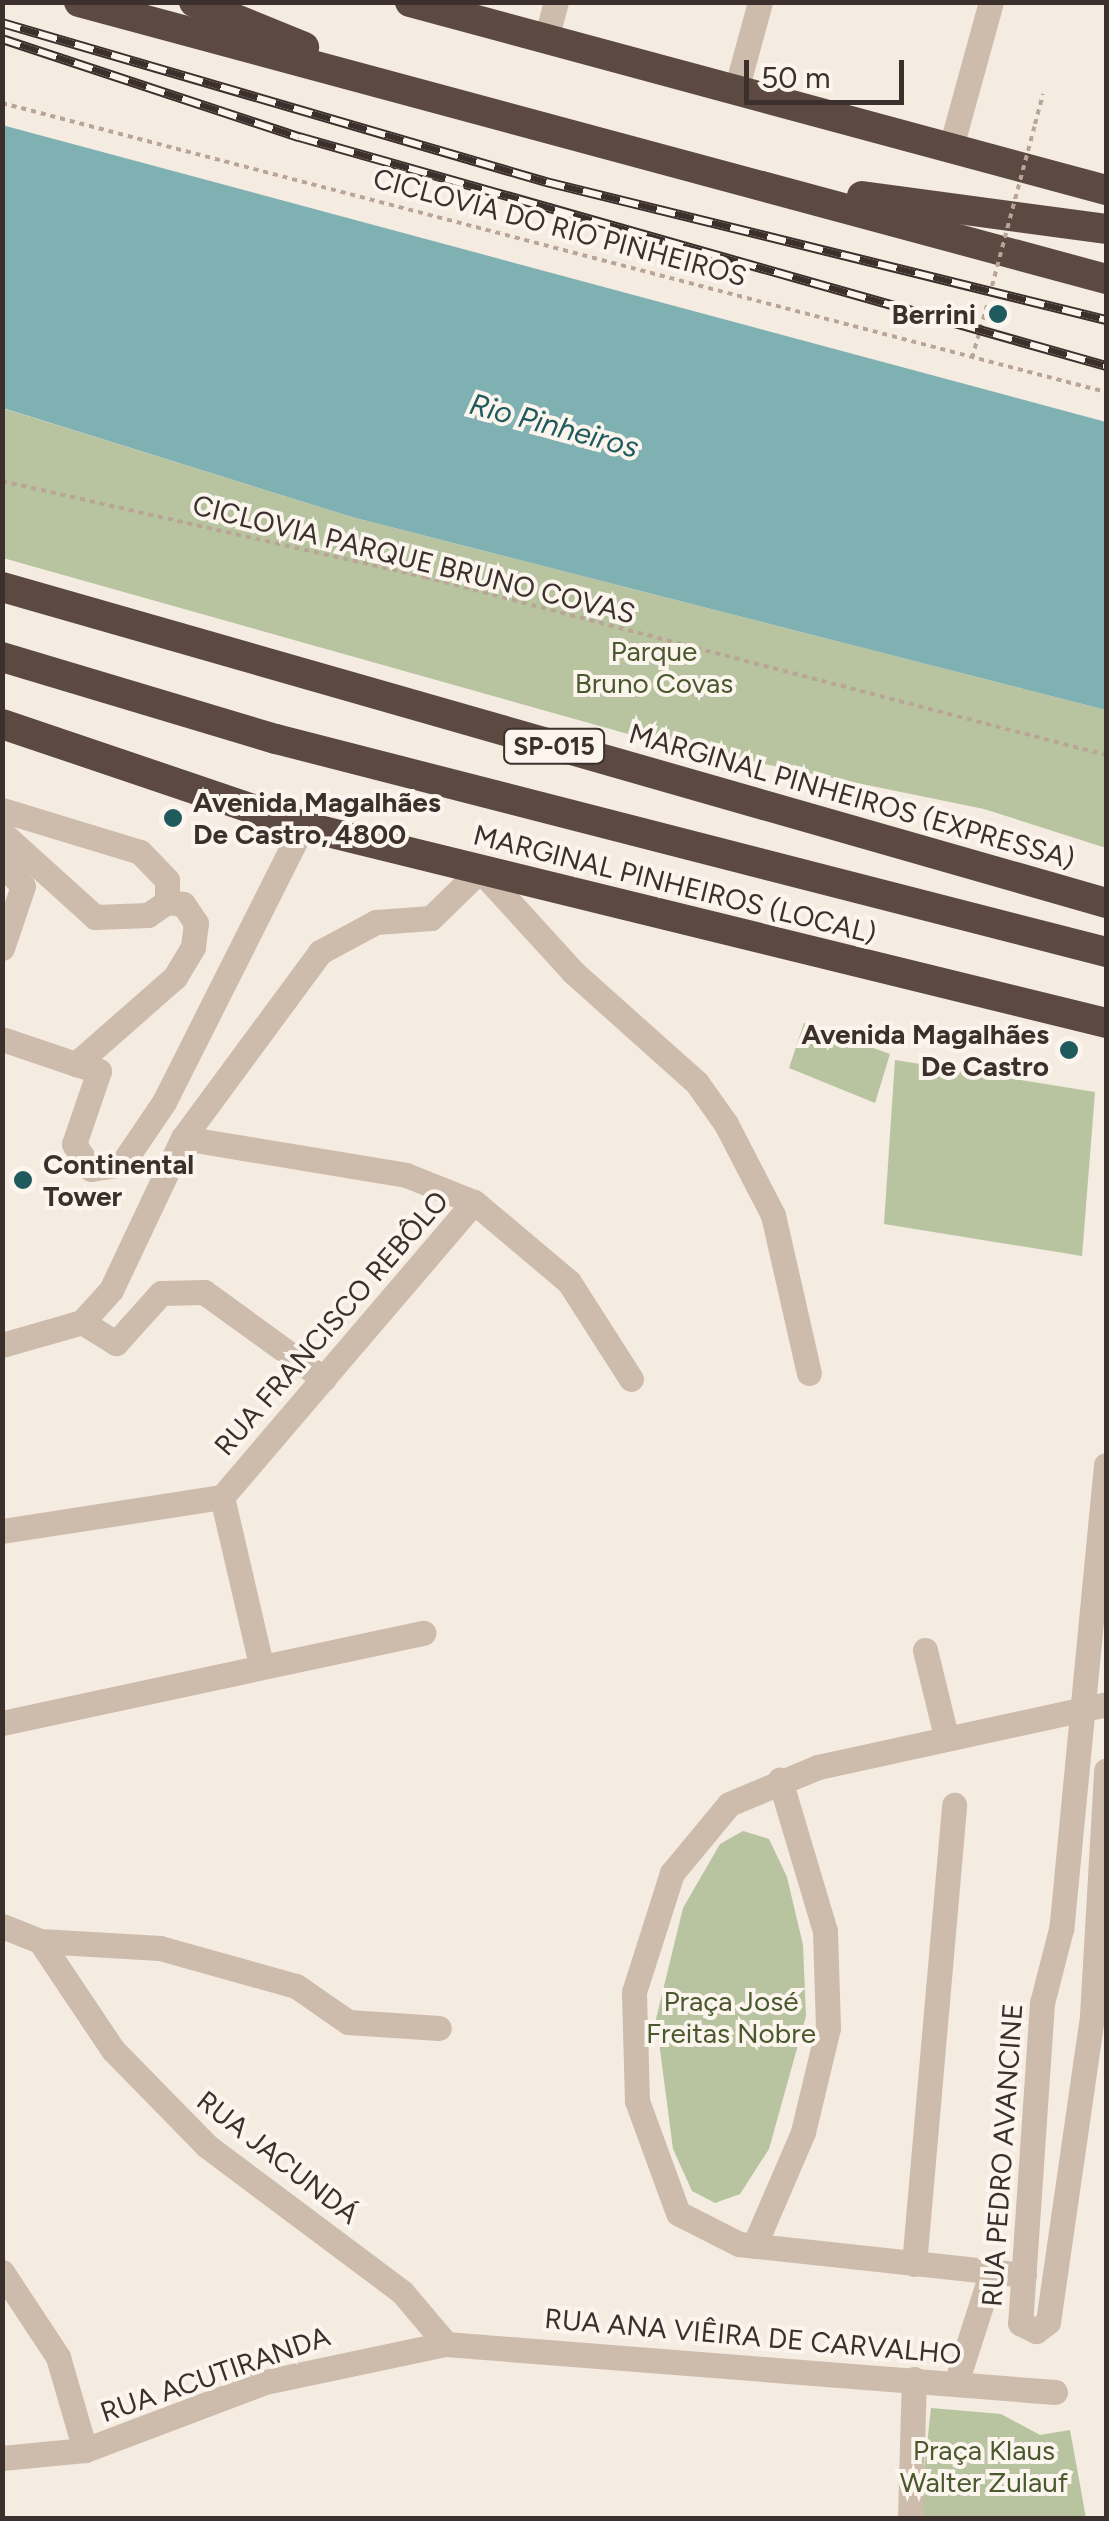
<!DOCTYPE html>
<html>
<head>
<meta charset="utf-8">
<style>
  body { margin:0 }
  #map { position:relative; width:1109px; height:2521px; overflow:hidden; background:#f4ebe1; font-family:Figtree,sans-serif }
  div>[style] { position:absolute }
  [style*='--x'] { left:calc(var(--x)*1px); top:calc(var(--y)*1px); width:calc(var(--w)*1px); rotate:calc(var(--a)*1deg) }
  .green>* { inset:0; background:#b8c4a0 }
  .water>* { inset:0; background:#7fb0b2 }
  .path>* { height:4px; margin-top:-2px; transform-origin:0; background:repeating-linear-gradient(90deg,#b9a596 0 5px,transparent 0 10px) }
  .minor>* { height:25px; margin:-12.5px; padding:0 12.5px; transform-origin:12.5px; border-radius:12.5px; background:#cdbbac }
  .highway>* { height:30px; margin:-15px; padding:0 15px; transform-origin:15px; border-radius:15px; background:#5c4a42 }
  .rail>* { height:10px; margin-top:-5px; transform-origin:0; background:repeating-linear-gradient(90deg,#fbf5ee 0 19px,#3b302b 0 38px); box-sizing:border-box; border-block:2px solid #3b302b }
  .path-bridge>* { height:4px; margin-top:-2px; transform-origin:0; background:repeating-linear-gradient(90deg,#b9a596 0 5px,transparent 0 10px) }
  .dots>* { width:28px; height:28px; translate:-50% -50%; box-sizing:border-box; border:5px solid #fbf5ee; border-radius:50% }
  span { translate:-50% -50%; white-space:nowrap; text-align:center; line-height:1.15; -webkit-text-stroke:8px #fbf5ee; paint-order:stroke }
  .shield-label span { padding:2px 8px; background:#fbf5ee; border:2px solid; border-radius:8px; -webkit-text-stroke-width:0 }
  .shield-label { font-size:25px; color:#3b302b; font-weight:700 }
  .street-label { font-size:28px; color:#3b302b }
  .poi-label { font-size:28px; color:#3b302b; font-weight:700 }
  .right { translate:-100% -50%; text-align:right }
  .left { translate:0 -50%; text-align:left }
  .park-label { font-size:28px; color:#4a5a2e }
  .water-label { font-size:30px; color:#1f5a5e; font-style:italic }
  .frame { position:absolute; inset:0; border:5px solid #3b302b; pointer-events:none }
  .scale { position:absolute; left:744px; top:60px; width:160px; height:45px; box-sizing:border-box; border:5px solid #3b302b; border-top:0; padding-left:12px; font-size:30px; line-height:35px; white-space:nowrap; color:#3b302b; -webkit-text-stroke:8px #fbf5ee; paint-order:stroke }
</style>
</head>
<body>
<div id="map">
  <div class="green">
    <i style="clip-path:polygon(2px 408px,352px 517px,1106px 710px,1106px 848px,984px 809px,653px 741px,3px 558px)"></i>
    <i style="clip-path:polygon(804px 1023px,890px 1054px,875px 1103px,789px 1068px)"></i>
    <i style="clip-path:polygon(895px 1060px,1095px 1092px,1082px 1256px,884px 1224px)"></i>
    <i style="clip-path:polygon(743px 1831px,769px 1839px,787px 1877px,803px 1945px,806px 2016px,769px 2149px,740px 2194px,715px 2203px,692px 2191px,673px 2149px,656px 2019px,683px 1908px,720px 1844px)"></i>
    <i style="clip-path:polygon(931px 2408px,1001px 2414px,1040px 2435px,1070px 2430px,1086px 2518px,919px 2517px)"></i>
  </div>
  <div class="water">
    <i style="clip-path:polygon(2px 125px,1106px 422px,1106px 710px,352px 517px,3px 408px)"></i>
  </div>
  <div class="path">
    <i style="--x:2;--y:103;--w:1141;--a:14.67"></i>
    <i style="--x:1035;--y:124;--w:31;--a:-75"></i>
    <i style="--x:972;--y:358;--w:58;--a:-74.1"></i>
    <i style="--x:2;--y:481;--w:434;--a:12.8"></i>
    <i style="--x:425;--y:577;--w:704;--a:14.65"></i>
  </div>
  <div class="minor">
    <i style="--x:546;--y:39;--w:38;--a:-75"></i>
    <i style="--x:736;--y:90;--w:91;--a:-74.7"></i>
    <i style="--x:951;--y:147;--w:150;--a:-74.6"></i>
    <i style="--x:2;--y:810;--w:144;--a:16.9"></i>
    <i style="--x:140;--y:852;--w:39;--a:46"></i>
    <i style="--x:167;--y:880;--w:22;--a:90"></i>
    <i style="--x:167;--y:902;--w:23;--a:146"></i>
    <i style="--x:148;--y:915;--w:53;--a:177.8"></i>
    <i style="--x:95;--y:917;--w:125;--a:-137.9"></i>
    <i style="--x:2;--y:864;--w:30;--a:46"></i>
    <i style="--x:2;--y:948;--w:65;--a:-71.3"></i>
    <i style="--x:2;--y:1039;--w:78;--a:18.7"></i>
    <i style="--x:76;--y:1064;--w:132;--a:-41.3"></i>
    <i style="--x:175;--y:977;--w:35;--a:-59"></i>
    <i style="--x:193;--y:947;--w:24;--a:-83"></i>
    <i style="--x:196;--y:923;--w:23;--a:-124"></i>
    <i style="--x:183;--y:904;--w:16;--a:-173"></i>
    <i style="--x:76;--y:1064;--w:24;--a:17"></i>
    <i style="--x:99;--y:1071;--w:77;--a:108.9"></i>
    <i style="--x:74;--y:1144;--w:30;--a:56"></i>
    <i style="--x:91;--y:1169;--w:31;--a:-9"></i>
    <i style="--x:122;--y:1164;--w:75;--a:-55.9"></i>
    <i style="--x:164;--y:1102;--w:309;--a:-63.3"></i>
    <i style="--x:183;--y:1138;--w:226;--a:9.4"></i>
    <i style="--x:406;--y:1175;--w:73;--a:21.7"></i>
    <i style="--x:474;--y:1202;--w:124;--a:40.1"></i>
    <i style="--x:569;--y:1282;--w:115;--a:57.4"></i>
    <i style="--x:82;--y:1322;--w:40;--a:32"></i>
    <i style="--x:116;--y:1343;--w:67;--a:-48"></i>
    <i style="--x:161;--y:1293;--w:43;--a:-1.3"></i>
    <i style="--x:204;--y:1292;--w:148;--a:35.9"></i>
    <i style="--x:2;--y:1345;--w:83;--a:-16"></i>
    <i style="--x:82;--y:1322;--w:43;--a:-47.8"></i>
    <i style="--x:111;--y:1290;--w:168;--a:-64.7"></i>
    <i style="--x:183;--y:1138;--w:231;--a:-53.6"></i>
    <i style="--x:320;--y:952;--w:64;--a:-28.2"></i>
    <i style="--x:376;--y:922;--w:55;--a:-4.2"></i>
    <i style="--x:431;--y:918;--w:69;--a:-44.4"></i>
    <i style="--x:480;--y:870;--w:138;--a:47.6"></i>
    <i style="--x:573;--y:972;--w:166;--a:41.8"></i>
    <i style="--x:697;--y:1083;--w:50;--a:54.7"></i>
    <i style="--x:726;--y:1124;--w:102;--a:62.7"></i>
    <i style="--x:773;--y:1215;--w:162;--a:77.2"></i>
    <i style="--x:1106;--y:1465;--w:466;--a:95.5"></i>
    <i style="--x:1061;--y:1929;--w:76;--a:104.4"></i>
    <i style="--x:1042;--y:2003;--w:321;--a:93.9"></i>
    <i style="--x:1020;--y:2323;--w:18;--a:27"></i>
    <i style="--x:1036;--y:2331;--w:15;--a:-37"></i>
    <i style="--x:1048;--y:2322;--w:309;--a:-81.8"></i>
    <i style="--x:1092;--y:2016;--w:246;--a:-86.7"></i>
    <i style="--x:222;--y:1497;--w:172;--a:76.9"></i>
    <i style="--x:2;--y:1531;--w:223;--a:-8.8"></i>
    <i style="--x:222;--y:1497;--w:388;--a:-49.5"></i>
    <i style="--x:925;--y:1650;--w:89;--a:76.3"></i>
    <i style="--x:2;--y:1723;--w:431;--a:-12.1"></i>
    <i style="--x:2;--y:1926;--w:41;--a:21.5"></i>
    <i style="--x:40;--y:1941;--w:131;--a:56.2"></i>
    <i style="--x:113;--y:2050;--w:134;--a:45.6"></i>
    <i style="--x:207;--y:2146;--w:244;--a:36.8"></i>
    <i style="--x:402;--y:2292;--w:68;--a:49.8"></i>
    <i style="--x:40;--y:1941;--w:120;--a:3.3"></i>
    <i style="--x:160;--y:1948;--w:141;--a:15.6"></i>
    <i style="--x:296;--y:1986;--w:63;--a:34.7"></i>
    <i style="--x:348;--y:2022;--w:91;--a:3.8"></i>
    <i style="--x:754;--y:2246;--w:124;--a:-66.7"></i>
    <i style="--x:803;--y:2132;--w:107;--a:-76.5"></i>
    <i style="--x:828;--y:2028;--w:97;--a:-91.8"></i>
    <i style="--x:825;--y:1931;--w:158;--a:-106.6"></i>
    <i style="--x:914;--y:2264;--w:461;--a:-85"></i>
    <i style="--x:2;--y:2272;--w:102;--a:56.6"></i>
    <i style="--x:58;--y:2357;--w:97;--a:73.8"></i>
    <i style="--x:1024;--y:2275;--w:287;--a:-173.8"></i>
    <i style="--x:739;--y:2244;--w:68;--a:-153.1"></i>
    <i style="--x:678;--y:2213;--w:119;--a:-110.1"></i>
    <i style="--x:637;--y:2101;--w:109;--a:-91.6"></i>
    <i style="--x:634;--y:1992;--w:125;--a:-72.3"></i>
    <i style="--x:672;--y:1873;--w:89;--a:-50.4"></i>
    <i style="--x:729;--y:1804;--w:96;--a:-22.6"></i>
    <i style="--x:818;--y:1767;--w:295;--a:-12.3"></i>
    <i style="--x:956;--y:2383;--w:118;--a:-72.2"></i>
    <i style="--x:2;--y:2458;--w:83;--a:-5.5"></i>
    <i style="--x:85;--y:2450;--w:192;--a:-20.7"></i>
    <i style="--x:265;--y:2382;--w:185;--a:-11.9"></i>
    <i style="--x:446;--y:2344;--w:611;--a:4.51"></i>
    <i style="--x:910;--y:2518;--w:139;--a:-88.4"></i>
  </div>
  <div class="highway">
    <i style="--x:79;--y:2;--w:1064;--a:15.09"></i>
    <i style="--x:194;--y:2;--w:119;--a:22.2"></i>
    <i style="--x:410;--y:2;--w:721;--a:15.12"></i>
    <i style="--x:862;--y:196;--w:246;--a:7.7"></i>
    <i style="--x:2;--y:587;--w:1148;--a:15.97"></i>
    <i style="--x:2;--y:657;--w:286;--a:16.7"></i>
    <i style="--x:276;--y:739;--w:857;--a:14.39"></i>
    <i style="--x:2;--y:724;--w:318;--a:18.7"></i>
    <i style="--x:303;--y:826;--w:827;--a:13.78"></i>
  </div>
  <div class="rail">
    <i style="--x:2;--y:23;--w:567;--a:16.29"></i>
    <i style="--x:546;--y:182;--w:577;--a:13.84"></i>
    <i style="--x:2;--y:39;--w:313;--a:18.3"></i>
    <i style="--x:299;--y:137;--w:839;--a:15.84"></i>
  </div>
  <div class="path-bridge">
    <i style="--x:992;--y:286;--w:168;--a:-75.1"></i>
  </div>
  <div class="dots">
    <i style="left:998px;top:314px;background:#1f5a5e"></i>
    <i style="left:173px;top:818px;background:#1f5a5e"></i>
    <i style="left:1069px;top:1050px;background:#1f5a5e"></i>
    <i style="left:23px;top:1180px;background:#1f5a5e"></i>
  </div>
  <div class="shield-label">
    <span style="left:554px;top:746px">SP-015</span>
  </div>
  <div class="street-label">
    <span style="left:560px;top:227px;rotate:15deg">CICLOVIA DO RIO PINHEIROS</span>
    <span style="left:414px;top:559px;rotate:14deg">CICLOVIA PARQUE BRUNO COVAS</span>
    <span style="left:852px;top:796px;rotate:16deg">MARGINAL PINHEIROS (EXPRESSA)</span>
    <span style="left:675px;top:884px;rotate:14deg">MARGINAL PINHEIROS (LOCAL)</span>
    <span style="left:331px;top:1323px;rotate:-49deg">RUA FRANCISCO REBÔLO</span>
    <span style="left:1002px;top:2155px;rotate:-86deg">RUA PEDRO AVANCINE</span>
    <span style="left:278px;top:2157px;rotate:38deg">RUA JACUNDÁ</span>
    <span style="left:753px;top:2336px;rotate:5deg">RUA ANA VIÊIRA DE CARVALHO</span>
    <span style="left:215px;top:2374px;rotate:-19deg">RUA ACUTIRANDA</span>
  </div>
  <div class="poi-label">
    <span class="right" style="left:976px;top:314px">Berrini</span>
    <span class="left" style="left:193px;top:818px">Avenida Magalhães<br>De Castro, 4800</span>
    <span class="right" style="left:1049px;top:1050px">Avenida Magalhães<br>De Castro</span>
    <span class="left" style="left:43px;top:1180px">Continental<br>Tower</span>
  </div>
  <div class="park-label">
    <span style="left:654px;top:667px">Parque<br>Bruno Covas</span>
    <span style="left:731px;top:2017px">Praça José<br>Freitas Nobre</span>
    <span style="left:984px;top:2466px">Praça Klaus<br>Walter Zulauf</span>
  </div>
  <div class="water-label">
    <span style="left:554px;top:426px;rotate:15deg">Rio Pinheiros</span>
  </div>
  <div class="frame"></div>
  <div class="scale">50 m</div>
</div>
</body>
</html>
